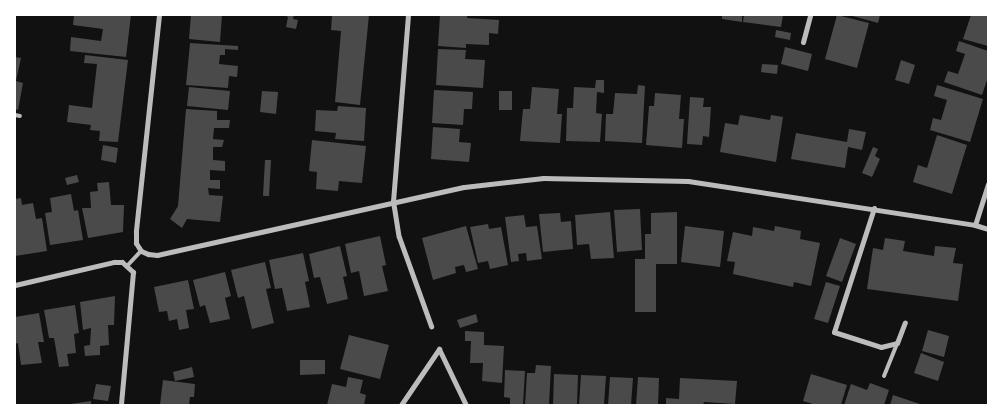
<!DOCTYPE html>
<html>
<head>
<meta charset="utf-8">
<style>
  body { margin:0 }
  #map { position:relative; width:1003px; height:420px; overflow:hidden; background:#111; font-family:Cabin,sans-serif }
  div>[style] { position:absolute }
  [style*='--x'] { left:calc(var(--x)*1px); top:calc(var(--y)*1px); width:calc(var(--w)*1px); rotate:calc(var(--a)*1deg) }
  .building>* { inset:0; background:#4a4a4a }
  .service>* { height:4px; margin:-2px; padding:0 2px; transform-origin:2px; border-radius:2px; background:#bcbcbc }
  .minor>* { height:5px; margin:-2.5px; padding:0 2.5px; transform-origin:2.5px; border-radius:2.5px; background:#bcbcbc }
  span { translate:-50% -50%; white-space:nowrap; text-align:center; line-height:1.15; -webkit-text-stroke:5px #fff; paint-order:stroke }
  .frame { position:absolute; inset:0; border:16px solid #fff; pointer-events:none }
</style>
</head>
<body>
<div id="map">
  <div class="building">
    <i style="clip-path:polygon(74px 15px,131px 15px,126px 57px,70px 51px,71px 37px,101px 41px,103px 29px,73px 25px)"></i>
    <i style="clip-path:polygon(191px 15px,222px 15px,220px 42px,189px 39px)"></i>
    <i style="clip-path:polygon(284px 15px,294px 15px,293px 19px,298px 20px,296px 29px,286px 27px,288px 17px)"></i>
    <i style="clip-path:polygon(332px 15px,369px 15px,360px 105px,335px 102px,341px 31px,331px 30px)"></i>
    <i style="clip-path:polygon(440px 15px,467px 15px,467px 18px,499px 20px,498px 34px,489px 33px,489px 45px,466px 44px,466px 48px,438px 46px)"></i>
    <i style="clip-path:polygon(722px 15px,742px 15px,742px 22px,722px 19px)"></i>
    <i style="clip-path:polygon(744px 15px,783px 15px,781px 27px,743px 22px)"></i>
    <i style="clip-path:polygon(837px 15px,869px 23px,857px 68px,825px 59px)"></i>
    <i style="clip-path:polygon(849px 15px,880px 15px,878px 23px)"></i>
    <i style="clip-path:polygon(971px 15px,988px 15px,988px 46px,963px 39px)"></i>
    <i style="clip-path:polygon(776px 30px,791px 33px,790px 40px,775px 37px)"></i>
    <i style="clip-path:polygon(959px 41px,988px 51px,988px 77px,982px 95px,944px 82px,948px 71px,958px 74px,965px 54px,956px 51px)"></i>
    <i style="clip-path:polygon(190px 43px,238px 46px,238px 50px,225px 49px,225px 55px,220px 55px,219px 64px,238px 66px,237px 77px,229px 76px,228px 88px,186px 85px)"></i>
    <i style="clip-path:polygon(785px 47px,812px 54px,808px 71px,781px 64px)"></i>
    <i style="clip-path:polygon(438px 49px,466px 50px,465px 59px,485px 60px,483px 88px,436px 85px)"></i>
    <i style="clip-path:polygon(85px 55px,128px 60px,118px 142px,99px 141px,100px 131px,90px 130px,91px 125px,67px 122px,69px 105px,92px 108px,97px 64px,84px 63px)"></i>
    <i style="clip-path:polygon(15px 57px,21px 58px,16px 81px,23px 83px,18px 110px,15px 109px)"></i>
    <i style="clip-path:polygon(901px 60px,915px 65px,909px 84px,895px 80px)"></i>
    <i style="clip-path:polygon(762px 64px,778px 65px,777px 74px,761px 72px)"></i>
    <i style="clip-path:polygon(596px 80px,604px 80px,604px 93px,597px 92px,596px 113px,602px 114px,600px 142px,566px 141px,567px 108px,573px 108px,574px 87px,595px 88px)"></i>
    <i style="clip-path:polygon(638px 85px,645px 86px,642px 143px,605px 141px,606px 114px,613px 114px,615px 93px,637px 94px)"></i>
    <i style="clip-path:polygon(937px 85px,983px 99px,970px 142px,930px 130px,933px 118px,941px 120px,947px 100px,934px 96px)"></i>
    <i style="clip-path:polygon(189px 87px,230px 91px,228px 110px,187px 106px)"></i>
    <i style="clip-path:polygon(532px 87px,559px 89px,557px 114px,562px 114px,560px 143px,520px 141px,523px 109px,530px 109px)"></i>
    <i style="clip-path:polygon(434px 90px,473px 92px,472px 109px,464px 109px,463px 125px,432px 123px)"></i>
    <i style="clip-path:polygon(262px 91px,278px 92px,276px 114px,260px 112px)"></i>
    <i style="clip-path:polygon(499px 91px,512px 91px,512px 110px,499px 110px)"></i>
    <i style="clip-path:polygon(655px 93px,681px 95px,679px 119px,684px 119px,682px 148px,646px 145px,649px 106px,654px 106px)"></i>
    <i style="clip-path:polygon(690px 97px,704px 98px,703px 107px,711px 107px,709px 137px,703px 136px,702px 145px,687px 144px)"></i>
    <i style="clip-path:polygon(338px 106px,366px 108px,364px 141px,335px 139px,336px 133px,315px 131px,316px 110px,337px 111px)"></i>
    <i style="clip-path:polygon(186px 109px,217px 111px,217px 120px,230px 120px,229px 128px,214px 128px,213px 139px,224px 140px,222px 147px,213px 147px,213px 160px,225px 161px,225px 171px,210px 170px,210px 180px,220px 180px,220px 189px,208px 188px,209px 195px,223px 196px,220px 222px,187px 219px,182px 228px,170px 219px,178px 206px)"></i>
    <i style="clip-path:polygon(740px 115px,770px 120px,771px 115px,783px 117px,776px 162px,720px 152px,725px 123px,738px 125px)"></i>
    <i style="clip-path:polygon(433px 127px,460px 129px,459px 142px,471px 143px,469px 162px,431px 159px)"></i>
    <i style="clip-path:polygon(849px 129px,866px 132px,862px 150px,848px 147px,845px 168px,791px 159px,796px 133px,847px 142px)"></i>
    <i style="clip-path:polygon(937px 135px,967px 145px,952px 194px,913px 182px,918px 165px,927px 168px)"></i>
    <i style="clip-path:polygon(312px 140px,366px 146px,362px 183px,339px 181px,338px 191px,316px 189px,317px 172px,309px 171px)"></i>
    <i style="clip-path:polygon(103px 145px,118px 148px,116px 163px,101px 160px)"></i>
    <i style="clip-path:polygon(873px 147px,878px 149px,875px 156px,880px 159px,872px 177px,862px 173px)"></i>
    <i style="clip-path:polygon(265px 160px,271px 160px,269px 196px,263px 196px)"></i>
    <i style="clip-path:polygon(77px 175px,79px 182px,67px 185px,65px 178px)"></i>
    <i style="clip-path:polygon(109px 182px,111px 205px,124px 205px,123px 232px,88px 238px,82px 208px,91px 208px,90px 192px,98px 191px,97px 183px)"></i>
    <i style="clip-path:polygon(71px 194px,74px 211px,78px 210px,83px 240px,50px 245px,45px 213px,52px 212px,50px 198px)"></i>
    <i style="clip-path:polygon(21px 198px,22px 205px,33px 203px,36px 219px,42px 218px,47px 251px,15px 256px,15px 199px)"></i>
    <i style="clip-path:polygon(640px 209px,642px 250px,617px 252px,614px 210px)"></i>
    <i style="clip-path:polygon(610px 212px,614px 258px,591px 259px,589px 244px,577px 245px,575px 215px)"></i>
    <i style="clip-path:polygon(677px 212px,677px 264px,656px 264px,656px 312px,635px 312px,635px 259px,645px 259px,645px 234px,651px 234px,651px 213px)"></i>
    <i style="clip-path:polygon(560px 213px,561px 222px,571px 221px,573px 249px,543px 252px,539px 214px)"></i>
    <i style="clip-path:polygon(524px 215px,526px 227px,537px 226px,542px 259px,527px 261px,526px 253px,518px 254px,519px 261px,511px 262px,505px 217px)"></i>
    <i style="clip-path:polygon(488px 224px,489px 229px,501px 227px,508px 265px,490px 269px,488px 261px,478px 263px,470px 227px)"></i>
    <i style="clip-path:polygon(466px 226px,478px 269px,466px 272px,464px 265px,455px 267px,456px 273px,433px 280px,422px 238px)"></i>
    <i style="clip-path:polygon(685px 226px,724px 231px,720px 267px,681px 262px)"></i>
    <i style="clip-path:polygon(775px 226px,801px 231px,800px 239px,820px 243px,811px 286px,794px 282px,793px 287px,733px 274px,735px 262px,727px 261px,733px 232px,752px 236px,753px 227px,774px 231px)"></i>
    <i style="clip-path:polygon(380px 236px,386px 265px,382px 266px,388px 291px,364px 296px,359px 271px,351px 273px,345px 244px)"></i>
    <i style="clip-path:polygon(840px 238px,856px 244px,842px 282px,826px 276px)"></i>
    <i style="clip-path:polygon(885px 238px,905px 241px,903px 251px,934px 256px,935px 246px,956px 248px,953px 263px,963px 264px,958px 301px,867px 289px,873px 248px,883px 250px)"></i>
    <i style="clip-path:polygon(340px 246px,347px 276px,343px 277px,348px 299px,327px 304px,320px 277px,314px 278px,309px 254px)"></i>
    <i style="clip-path:polygon(303px 253px,309px 281px,305px 282px,310px 307px,287px 311px,282px 288px,275px 289px,269px 260px)"></i>
    <i style="clip-path:polygon(265px 262px,271px 288px,266px 289px,274px 323px,252px 329px,244px 296px,238px 298px,231px 270px)"></i>
    <i style="clip-path:polygon(225px 272px,231px 296px,225px 298px,230px 319px,210px 323px,205px 305px,200px 307px,193px 280px)"></i>
    <i style="clip-path:polygon(188px 280px,194px 309px,186px 310px,189px 328px,179px 330px,177px 319px,169px 321px,167px 311px,159px 312px,154px 287px)"></i>
    <i style="clip-path:polygon(826px 282px,840px 286px,828px 323px,814px 319px)"></i>
    <i style="clip-path:polygon(115px 296px,114px 325px,108px 325px,109px 345px,100px 346px,100px 355px,85px 356px,84px 346px,90px 345px,91px 328px,83px 330px,80px 302px)"></i>
    <i style="clip-path:polygon(75px 305px,79px 333px,74px 334px,76px 353px,67px 354px,69px 366px,59px 367px,54px 338px,49px 338px,44px 310px)"></i>
    <i style="clip-path:polygon(39px 313px,44px 342px,38px 342px,42px 363px,21px 365px,18px 343px,15px 344px,15px 317px)"></i>
    <i style="clip-path:polygon(476px 314px,478px 322px,460px 328px,457px 320px)"></i>
    <i style="clip-path:polygon(928px 330px,949px 336px,944px 357px,922px 351px)"></i>
    <i style="clip-path:polygon(465px 331px,484px 332px,484px 345px,504px 346px,502px 383px,482px 381px,483px 363px,470px 363px,471px 341px,465px 341px)"></i>
    <i style="clip-path:polygon(349px 335px,389px 345px,380px 379px,340px 369px)"></i>
    <i style="clip-path:polygon(921px 353px,944px 362px,938px 381px,914px 373px)"></i>
    <i style="clip-path:polygon(300px 360px,325px 360px,325px 374px,300px 375px)"></i>
    <i style="clip-path:polygon(536px 365px,551px 366px,549px 405px,525px 405px,527px 373px,535px 373px)"></i>
    <i style="clip-path:polygon(192px 367px,194px 377px,175px 381px,173px 372px)"></i>
    <i style="clip-path:polygon(505px 370px,525px 371px,523px 405px,510px 405px,510px 398px,504px 397px)"></i>
    <i style="clip-path:polygon(554px 374px,578px 375px,577px 405px,553px 405px)"></i>
    <i style="clip-path:polygon(811px 374px,847px 385px,841px 405px,816px 405px,803px 401px)"></i>
    <i style="clip-path:polygon(581px 375px,606px 376px,604px 405px,579px 405px)"></i>
    <i style="clip-path:polygon(348px 377px,363px 380px,360px 393px,366px 395px,364px 405px,327px 405px,332px 384px,346px 387px)"></i>
    <i style="clip-path:polygon(610px 377px,633px 378px,631px 405px,608px 405px)"></i>
    <i style="clip-path:polygon(638px 377px,659px 378px,658px 405px,636px 405px)"></i>
    <i style="clip-path:polygon(680px 378px,737px 381px,735px 404px,704px 402px,703px 405px,666px 405px,666px 398px,679px 399px)"></i>
    <i style="clip-path:polygon(163px 380px,195px 384px,194px 397px,190px 397px,189px 405px,160px 405px)"></i>
    <i style="clip-path:polygon(870px 383px,889px 390px,884px 405px,844px 405px,851px 384px,867px 390px)"></i>
    <i style="clip-path:polygon(96px 384px,111px 386px,108px 401px,93px 399px)"></i>
    <i style="clip-path:polygon(893px 395px,923px 405px,890px 405px)"></i>
    <i style="clip-path:polygon(91px 401px,91px 405px,70px 405px,70px 404px)"></i>
  </div>
  <div class="service">
    <i style="--x:15;--y:115;--w:5;--a:11"></i>
    <i style="--x:127;--y:266;--w:21;--a:-47"></i>
    <i style="--x:884;--y:376;--w:35;--a:-68"></i>
  </div>
  <div class="minor">
    <i style="--x:159;--y:15;--w:218;--a:96.1"></i>
    <i style="--x:136;--y:232;--w:11;--a:90"></i>
    <i style="--x:136;--y:243;--w:9;--a:58"></i>
    <i style="--x:141;--y:251;--w:8;--a:23"></i>
    <i style="--x:148;--y:254;--w:9;--a:6"></i>
    <i style="--x:157;--y:255;--w:314;--a:-12.5"></i>
    <i style="--x:464;--y:187;--w:80;--a:-6.5"></i>
    <i style="--x:543;--y:178;--w:145;--a:1.2"></i>
    <i style="--x:688;--y:181;--w:290;--a:8.7"></i>
    <i style="--x:975;--y:225;--w:14;--a:17"></i>
    <i style="--x:408;--y:15;--w:187;--a:94.6"></i>
    <i style="--x:393;--y:201;--w:36;--a:81"></i>
    <i style="--x:399;--y:237;--w:95;--a:70.2"></i>
    <i style="--x:803;--y:42;--w:28;--a:-75"></i>
    <i style="--x:874;--y:208;--w:130;--a:107.9"></i>
    <i style="--x:834;--y:332;--w:49;--a:17.7"></i>
    <i style="--x:881;--y:347;--w:16;--a:-14"></i>
    <i style="--x:897;--y:343;--w:22;--a:-69"></i>
    <i style="--x:975;--y:225;--w:43;--a:-72.4"></i>
    <i style="--x:15;--y:285;--w:102;--a:-13.1"></i>
    <i style="--x:114;--y:262;--w:8;--a:0"></i>
    <i style="--x:122;--y:262;--w:15;--a:42"></i>
    <i style="--x:133;--y:272;--w:134;--a:95.2"></i>
    <i style="--x:439;--y:349;--w:62;--a:64.3"></i>
    <i style="--x:401;--y:405;--w:68;--a:-55.8"></i>
  </div>
  <div class="frame"></div>
</div>
</body>
</html>
